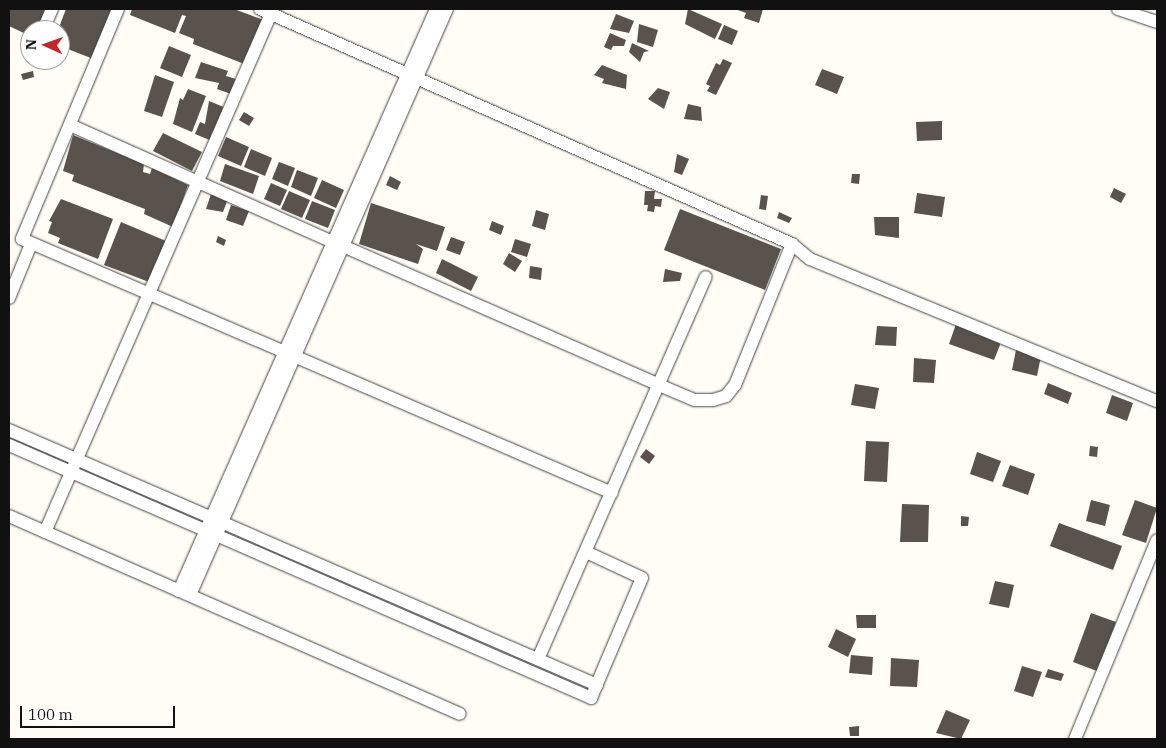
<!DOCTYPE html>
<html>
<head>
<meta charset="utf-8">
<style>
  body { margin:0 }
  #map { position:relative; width:1166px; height:748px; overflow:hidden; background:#fffdf5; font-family:"IBM Plex Serif",serif }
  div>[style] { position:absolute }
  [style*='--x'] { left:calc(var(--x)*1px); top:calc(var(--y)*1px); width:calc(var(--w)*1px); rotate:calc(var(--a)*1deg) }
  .building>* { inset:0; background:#5a524d }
  .roads { filter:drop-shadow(0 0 1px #444) drop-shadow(0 0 1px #444) }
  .street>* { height:12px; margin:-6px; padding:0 6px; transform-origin:6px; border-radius:6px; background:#fff }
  span { translate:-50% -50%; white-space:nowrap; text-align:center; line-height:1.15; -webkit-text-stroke:5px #fff; paint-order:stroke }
  .frame { position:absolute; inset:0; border:10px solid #111; pointer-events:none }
  .north { position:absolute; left:20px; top:20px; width:50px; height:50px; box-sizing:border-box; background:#fff; border:1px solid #a0a0a0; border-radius:50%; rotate:272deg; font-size:14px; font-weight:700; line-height:20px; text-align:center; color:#111 }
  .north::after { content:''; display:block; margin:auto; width:18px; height:22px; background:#c4262e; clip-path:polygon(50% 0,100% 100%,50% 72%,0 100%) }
  .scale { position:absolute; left:20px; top:706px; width:155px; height:22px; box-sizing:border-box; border:2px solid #111; border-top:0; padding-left:6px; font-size:15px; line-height:18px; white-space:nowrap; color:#111; -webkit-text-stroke:4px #fff; paint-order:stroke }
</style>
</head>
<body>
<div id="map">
  <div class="building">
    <i style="clip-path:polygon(9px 9px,48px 9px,37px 30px,30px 30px,30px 36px,9px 26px)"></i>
    <i style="clip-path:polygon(66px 9px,116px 9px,96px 60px,60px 46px,58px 30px)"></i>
    <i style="clip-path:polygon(132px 9px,234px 9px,269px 22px,252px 67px,193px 44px,194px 39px,179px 33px,186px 16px,182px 15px,175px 33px,130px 15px)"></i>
    <i style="clip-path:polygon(688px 9px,722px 24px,715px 39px,685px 24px)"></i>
    <i style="clip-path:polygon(735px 9px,763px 9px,759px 23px,744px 18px,746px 13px)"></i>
    <i style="clip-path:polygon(616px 14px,634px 21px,629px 33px,610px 29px)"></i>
    <i style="clip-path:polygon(639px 24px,658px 30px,653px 47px,637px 42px)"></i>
    <i style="clip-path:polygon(724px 25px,738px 31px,732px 45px,718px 39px)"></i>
    <i style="clip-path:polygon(610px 33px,626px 40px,624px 46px,613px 46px,611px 50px,604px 47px)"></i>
    <i style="clip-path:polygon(632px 43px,649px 51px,644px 52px,640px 62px,629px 52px)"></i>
    <i style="clip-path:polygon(169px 46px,191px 55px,182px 77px,160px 68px)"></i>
    <i style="clip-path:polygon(723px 59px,732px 63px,716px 95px,707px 91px,710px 86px,706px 84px,716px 63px,720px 65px)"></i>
    <i style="clip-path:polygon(201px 62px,228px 71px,226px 76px,239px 80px,234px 95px,217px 89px,219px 83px,195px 78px)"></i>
    <i style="clip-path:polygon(602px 65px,627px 75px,626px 89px,602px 83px,604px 79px,594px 75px)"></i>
    <i style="clip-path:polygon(822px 69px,844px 77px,837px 94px,815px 85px)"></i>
    <i style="clip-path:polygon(33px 71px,34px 77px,23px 80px,21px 74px)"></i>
    <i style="clip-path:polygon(155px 75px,174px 82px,162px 117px,144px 111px)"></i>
    <i style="clip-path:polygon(658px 88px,670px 92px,664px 109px,648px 99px)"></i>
    <i style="clip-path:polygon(188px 89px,206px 96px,192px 132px,173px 124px,180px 98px,183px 100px)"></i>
    <i style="clip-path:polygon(209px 101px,226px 108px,212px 141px,195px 134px,200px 122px,205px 124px)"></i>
    <i style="clip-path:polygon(688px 104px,701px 107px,702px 121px,684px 119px)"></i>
    <i style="clip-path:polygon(244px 112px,254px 118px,249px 126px,239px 120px)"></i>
    <i style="clip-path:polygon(942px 121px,942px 140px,917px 141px,916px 122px)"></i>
    <i style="clip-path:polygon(163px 133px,202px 152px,192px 171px,153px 151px)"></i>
    <i style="clip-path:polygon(73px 135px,144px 164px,143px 172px,150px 174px,152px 168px,188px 185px,173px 227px,144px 214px,145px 209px,72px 181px,74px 175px,63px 171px)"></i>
    <i style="clip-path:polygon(226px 137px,249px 147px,241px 166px,218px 156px)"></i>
    <i style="clip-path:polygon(251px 149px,272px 158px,265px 176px,244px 167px)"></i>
    <i style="clip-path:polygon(677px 154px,689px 159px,682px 175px,674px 172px)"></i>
    <i style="clip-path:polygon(279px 162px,295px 168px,288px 186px,272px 179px)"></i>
    <i style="clip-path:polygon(225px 164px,259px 176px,253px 194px,220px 181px)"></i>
    <i style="clip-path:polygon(297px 170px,318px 178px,311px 196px,291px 187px)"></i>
    <i style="clip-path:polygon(852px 174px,860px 174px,859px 184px,851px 183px)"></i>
    <i style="clip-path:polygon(390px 176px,401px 182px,397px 190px,386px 185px)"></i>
    <i style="clip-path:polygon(322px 180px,344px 190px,336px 208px,314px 198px)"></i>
    <i style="clip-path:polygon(271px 183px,287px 190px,280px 206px,264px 199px)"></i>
    <i style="clip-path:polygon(1114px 188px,1126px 194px,1121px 203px,1110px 197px)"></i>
    <i style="clip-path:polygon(289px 191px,310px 200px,302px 218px,281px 209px)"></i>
    <i style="clip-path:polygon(645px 191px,655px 191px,654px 199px,662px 199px,661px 207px,655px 206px,654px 212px,647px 211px,648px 205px,644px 205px)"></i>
    <i style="clip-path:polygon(917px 193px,945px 197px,942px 217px,914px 213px)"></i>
    <i style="clip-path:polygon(211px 194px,228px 199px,223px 212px,206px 209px)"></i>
    <i style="clip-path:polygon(761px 195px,768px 196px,766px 210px,759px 209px)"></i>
    <i style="clip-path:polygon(61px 199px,113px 219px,98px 259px,58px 243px,60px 238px,48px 233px,52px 222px,49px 221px)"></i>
    <i style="clip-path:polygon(312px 201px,335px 210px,328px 228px,305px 219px)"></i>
    <i style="clip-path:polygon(371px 203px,445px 227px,437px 251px,416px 244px,423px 249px,418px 264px,359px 244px)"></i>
    <i style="clip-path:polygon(231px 205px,249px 211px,243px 226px,226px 220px)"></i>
    <i style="clip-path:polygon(680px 209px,781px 249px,765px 290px,664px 250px)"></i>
    <i style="clip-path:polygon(536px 210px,549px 214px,545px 230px,532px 226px)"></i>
    <i style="clip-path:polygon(779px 212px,792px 218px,789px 223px,777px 218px)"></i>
    <i style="clip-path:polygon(874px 217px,899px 217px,899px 238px,875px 235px)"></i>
    <i style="clip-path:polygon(492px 221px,504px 226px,501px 235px,489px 230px)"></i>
    <i style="clip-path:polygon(121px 222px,166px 241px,149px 282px,104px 265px)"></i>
    <i style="clip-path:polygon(218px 236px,226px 240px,224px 246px,216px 242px)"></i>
    <i style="clip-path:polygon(451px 237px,465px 242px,460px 255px,446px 250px)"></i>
    <i style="clip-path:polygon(515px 239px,531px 244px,527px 257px,511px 252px)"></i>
    <i style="clip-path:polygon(509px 253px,522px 261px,515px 272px,503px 264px)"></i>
    <i style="clip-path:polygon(442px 259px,478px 277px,471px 291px,436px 273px)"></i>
    <i style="clip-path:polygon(530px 266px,542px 268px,541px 280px,529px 278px)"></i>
    <i style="clip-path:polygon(665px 269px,682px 273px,680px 281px,663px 282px)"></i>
    <i style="clip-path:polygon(956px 324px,1002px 340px,994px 360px,949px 344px)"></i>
    <i style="clip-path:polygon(877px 326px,897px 327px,896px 346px,875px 345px)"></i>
    <i style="clip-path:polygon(1016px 350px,1041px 356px,1037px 376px,1012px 370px)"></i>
    <i style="clip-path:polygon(914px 358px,936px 360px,934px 383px,913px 382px)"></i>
    <i style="clip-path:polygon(1048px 383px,1072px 393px,1068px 404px,1044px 394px)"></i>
    <i style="clip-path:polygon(855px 384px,879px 388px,875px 409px,851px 405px)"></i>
    <i style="clip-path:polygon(1112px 395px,1133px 403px,1127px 421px,1106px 413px)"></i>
    <i style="clip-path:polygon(866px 441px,889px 442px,887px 482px,864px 481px)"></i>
    <i style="clip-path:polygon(1090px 446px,1098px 447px,1097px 457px,1089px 456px)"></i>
    <i style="clip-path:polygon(646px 449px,655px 456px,649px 464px,640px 457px)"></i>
    <i style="clip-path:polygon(977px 452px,1001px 461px,993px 482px,970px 474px)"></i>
    <i style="clip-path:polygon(1010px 465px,1035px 474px,1028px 495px,1002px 486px)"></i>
    <i style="clip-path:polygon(1091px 500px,1110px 505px,1105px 526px,1086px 521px)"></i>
    <i style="clip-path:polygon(1135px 500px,1157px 508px,1146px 543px,1122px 535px)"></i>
    <i style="clip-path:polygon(902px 504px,929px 505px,928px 542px,900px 542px)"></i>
    <i style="clip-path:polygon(961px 516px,969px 517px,968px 526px,961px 526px)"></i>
    <i style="clip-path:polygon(1059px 523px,1122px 546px,1113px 570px,1050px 546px)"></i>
    <i style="clip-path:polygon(995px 581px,1014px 585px,1009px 608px,989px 604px)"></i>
    <i style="clip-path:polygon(1091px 613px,1116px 622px,1097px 671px,1073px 662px)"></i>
    <i style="clip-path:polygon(856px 615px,876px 615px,876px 628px,857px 628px)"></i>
    <i style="clip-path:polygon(836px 629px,856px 639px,848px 657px,828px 647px)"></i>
    <i style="clip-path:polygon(851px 655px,873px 657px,872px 675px,849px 673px)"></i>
    <i style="clip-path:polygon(891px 658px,919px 660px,917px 687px,890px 686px)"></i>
    <i style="clip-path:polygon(1022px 666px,1042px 672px,1033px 697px,1014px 691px)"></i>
    <i style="clip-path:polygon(1048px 669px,1064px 674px,1061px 681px,1045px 677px)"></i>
    <i style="clip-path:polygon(946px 710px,970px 720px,961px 739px,936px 733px)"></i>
    <i style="clip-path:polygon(859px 726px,859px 736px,850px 736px,849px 727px)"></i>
  </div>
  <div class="roads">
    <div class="street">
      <i style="--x:118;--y:9;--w:249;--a:112.7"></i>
      <i style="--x:22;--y:239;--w:642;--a:23.29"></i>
      <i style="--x:260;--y:9;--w:582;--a:23.83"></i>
      <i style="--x:792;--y:244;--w:23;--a:40"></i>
      <i style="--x:810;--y:259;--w:375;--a:22.3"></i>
      <i style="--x:1118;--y:9;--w:41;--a:18.4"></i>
      <i style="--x:43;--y:30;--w:23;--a:-67"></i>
      <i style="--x:70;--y:125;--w:288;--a:24"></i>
      <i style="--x:343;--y:246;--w:345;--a:23.7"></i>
      <i style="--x:659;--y:385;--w:39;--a:23"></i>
      <i style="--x:695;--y:400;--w:18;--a:0"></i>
      <i style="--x:713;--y:400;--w:14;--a:-17"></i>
      <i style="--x:726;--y:396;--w:14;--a:-51"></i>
      <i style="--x:735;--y:385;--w:152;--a:-68"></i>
      <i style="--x:9;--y:298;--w:58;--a:-67.8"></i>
      <i style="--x:9;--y:430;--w:641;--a:23.45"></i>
      <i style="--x:9;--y:445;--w:635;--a:23.49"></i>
      <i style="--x:591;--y:698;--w:130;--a:-67"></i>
      <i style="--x:642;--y:578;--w:62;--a:-155.1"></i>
      <i style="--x:9;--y:516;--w:492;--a:23.7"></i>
      <i style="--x:45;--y:532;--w:571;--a:-66.45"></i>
      <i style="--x:179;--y:591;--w:636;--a:-66.17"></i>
      <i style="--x:190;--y:595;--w:640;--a:-66.32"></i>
      <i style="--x:538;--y:659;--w:417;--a:-66.3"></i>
      <i style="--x:1075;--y:739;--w:215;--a:-67.6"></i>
    </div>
  </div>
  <div class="frame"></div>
  <div class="north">N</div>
  <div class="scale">100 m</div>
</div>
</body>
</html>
